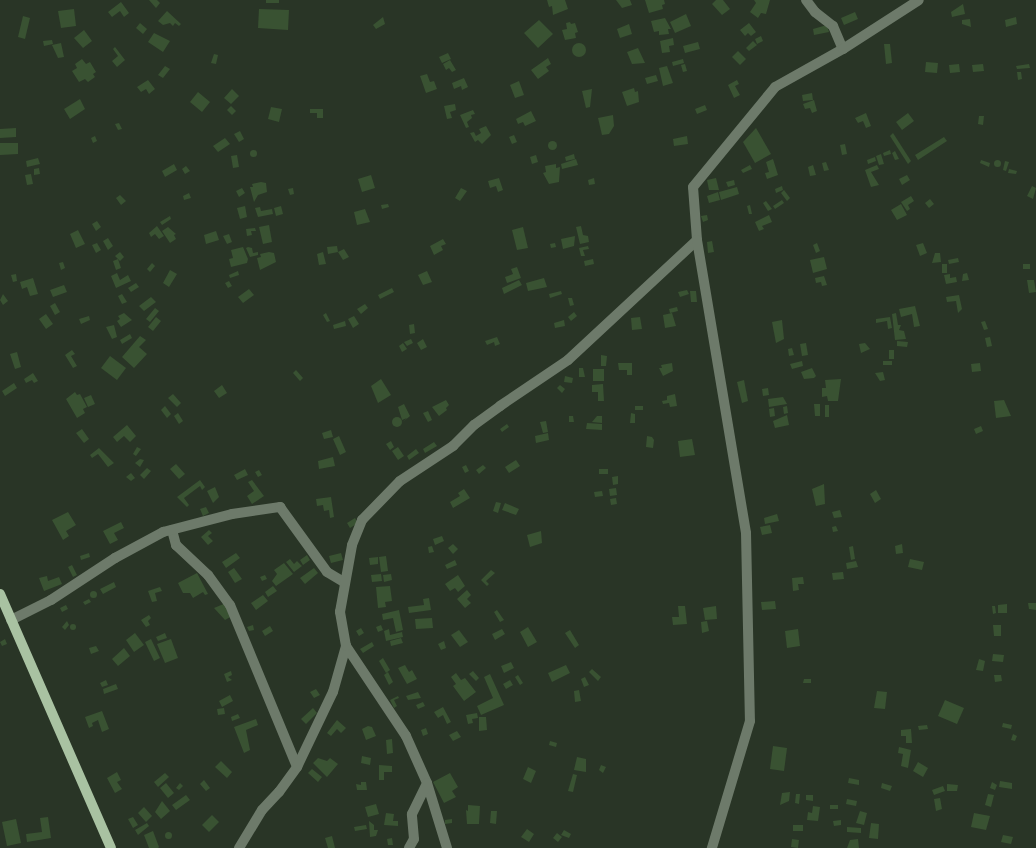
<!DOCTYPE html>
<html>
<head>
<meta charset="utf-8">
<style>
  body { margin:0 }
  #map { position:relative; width:1036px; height:848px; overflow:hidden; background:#293526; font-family:Overpass,sans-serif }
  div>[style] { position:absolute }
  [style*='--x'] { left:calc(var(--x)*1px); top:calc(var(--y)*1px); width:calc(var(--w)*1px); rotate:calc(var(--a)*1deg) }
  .building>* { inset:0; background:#395232 }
  .round { border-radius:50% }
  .minor>* { height:10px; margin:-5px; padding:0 5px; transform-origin:5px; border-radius:5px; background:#6d7a6a }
  .major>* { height:10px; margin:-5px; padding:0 5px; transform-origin:5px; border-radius:5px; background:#a9c2a2 }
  span { translate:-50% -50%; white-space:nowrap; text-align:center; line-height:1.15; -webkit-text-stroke:3px #151b14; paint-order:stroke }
</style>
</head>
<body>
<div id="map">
  <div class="building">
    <i style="clip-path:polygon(149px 0,157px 0,160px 3px,156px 8px)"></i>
    <i style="clip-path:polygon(266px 0,279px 0,279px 3px,266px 3px)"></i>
    <i style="clip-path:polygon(547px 0,565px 0,568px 9px,553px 15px,552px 6px,549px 7px)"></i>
    <i style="clip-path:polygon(616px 0,630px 0,632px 5px,622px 8px)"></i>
    <i style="clip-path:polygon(645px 0,664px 0,665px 4px,662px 5px,663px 9px,649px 13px)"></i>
    <i style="clip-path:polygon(716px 0,723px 0,730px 9px,722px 15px,712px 4px)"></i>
    <i style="clip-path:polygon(754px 0,770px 0,766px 14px,761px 13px,758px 18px,750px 12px,756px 3px)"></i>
    <i style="clip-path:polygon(121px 2px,129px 13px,124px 17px,120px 11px,112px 17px,108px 12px)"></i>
    <i style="clip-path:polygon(963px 4px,965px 14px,952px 17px,951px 12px)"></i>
    <i style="clip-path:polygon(74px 9px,76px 26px,61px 28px,58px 11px)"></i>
    <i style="clip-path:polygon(259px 9px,289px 10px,288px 30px,258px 28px)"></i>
    <i style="clip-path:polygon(167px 11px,181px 24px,179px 26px,175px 23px,173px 26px,170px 23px,163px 25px,158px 21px)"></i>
    <i style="clip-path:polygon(855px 12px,858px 19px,844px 25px,841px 18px)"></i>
    <i style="clip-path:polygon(686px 14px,691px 26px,675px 33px,670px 22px)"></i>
    <i style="clip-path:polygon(23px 16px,30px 18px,25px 39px,18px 37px)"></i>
    <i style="clip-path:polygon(383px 17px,385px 24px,376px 29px,373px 25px)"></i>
    <i style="clip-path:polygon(1016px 17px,1017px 24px,1006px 27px,1005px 20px)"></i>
    <i style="clip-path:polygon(665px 18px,671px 29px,668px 29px,669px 34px,659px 35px,659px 31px,654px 32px,651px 21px)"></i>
    <i style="clip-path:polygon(970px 19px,971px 27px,962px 24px,962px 20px)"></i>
    <i style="clip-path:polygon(539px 20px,553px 34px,538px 48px,524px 33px)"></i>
    <i style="clip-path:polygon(570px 22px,571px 24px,575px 23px,578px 32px,575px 33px,576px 38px,565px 40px,562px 30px,567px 29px,566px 23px)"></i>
    <i style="clip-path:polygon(140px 23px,147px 29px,143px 34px,136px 28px)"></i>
    <i style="clip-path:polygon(749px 23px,756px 32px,751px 36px,748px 33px,745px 36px,740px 30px)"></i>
    <i style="clip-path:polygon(629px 24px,632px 34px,620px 38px,617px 29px)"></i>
    <i style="clip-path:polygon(827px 25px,829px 32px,814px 35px,813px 29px)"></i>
    <i style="clip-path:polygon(84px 30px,92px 41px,83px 48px,74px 38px)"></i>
    <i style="clip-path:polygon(154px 33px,170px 41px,163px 52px,148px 42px)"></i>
    <i style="clip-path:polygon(761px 36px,763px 41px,757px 44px,755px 39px)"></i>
    <i style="clip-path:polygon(673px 38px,674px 45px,669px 46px,670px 52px,662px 53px,660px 41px)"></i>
    <i style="clip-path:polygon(52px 40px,53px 44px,44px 46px,43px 41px)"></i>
    <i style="clip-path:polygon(753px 41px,757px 45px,749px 51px,746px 48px)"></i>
    <i style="clip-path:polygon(698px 42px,700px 49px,685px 53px,683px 46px)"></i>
    <i style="clip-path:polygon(61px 43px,64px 57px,58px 58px,52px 45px)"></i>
    <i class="round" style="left:572px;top:43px;width:14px;height:14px"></i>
    <i style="clip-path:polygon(884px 44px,890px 44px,892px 63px,886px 64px)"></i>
    <i style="clip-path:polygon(115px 47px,125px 60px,117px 67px,112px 61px,118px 56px,113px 49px)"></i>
    <i style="clip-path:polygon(638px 48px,645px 63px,632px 64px,627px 52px)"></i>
    <i style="clip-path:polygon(738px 51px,746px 59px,740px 65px,732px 57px)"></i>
    <i style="clip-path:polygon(448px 53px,451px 59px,442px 63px,439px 57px)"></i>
    <i style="clip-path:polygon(214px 54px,218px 55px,216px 64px,211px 63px)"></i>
    <i style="clip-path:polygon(548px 58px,551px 64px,546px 67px,549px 71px,538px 79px,531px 70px)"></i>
    <i style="clip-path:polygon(82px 59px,86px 64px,90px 62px,96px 72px,93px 74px,95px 77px,88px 82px,85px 79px,79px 82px,72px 71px,77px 68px,75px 64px)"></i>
    <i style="clip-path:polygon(683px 59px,684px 63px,673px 66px,672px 62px)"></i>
    <i style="clip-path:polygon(450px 60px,456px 70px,452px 72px,449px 68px,446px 70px,443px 64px)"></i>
    <i style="clip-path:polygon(926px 62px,938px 63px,937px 73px,925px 72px)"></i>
    <i style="clip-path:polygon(685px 64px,687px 71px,683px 72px,681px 65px)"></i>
    <i style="clip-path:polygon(959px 64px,960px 72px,950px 73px,949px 65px)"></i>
    <i style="clip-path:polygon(983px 64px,984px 71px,973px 72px,972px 65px)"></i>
    <i style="clip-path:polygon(1029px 64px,1030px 68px,1017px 69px,1016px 66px)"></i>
    <i style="clip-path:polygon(165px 66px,170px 69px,163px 78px,158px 75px)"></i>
    <i style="clip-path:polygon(667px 66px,673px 83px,663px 86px,659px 68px)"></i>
    <i style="clip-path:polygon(1017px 72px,1021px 72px,1022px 79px,1018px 80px)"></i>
    <i style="clip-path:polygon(427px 74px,430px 82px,434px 81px,437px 89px,426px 93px,420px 76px)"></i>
    <i style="clip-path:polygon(656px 75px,658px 81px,647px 84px,645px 78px)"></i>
    <i style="clip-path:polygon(464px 78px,468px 87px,462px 90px,461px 86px,454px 89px,452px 83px)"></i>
    <i style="clip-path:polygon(148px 80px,155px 89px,149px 94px,146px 89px,141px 92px,137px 87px)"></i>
    <i style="clip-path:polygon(737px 80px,739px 84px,735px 86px,740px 95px,734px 98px,728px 85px)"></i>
    <i style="clip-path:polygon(519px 81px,524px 95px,515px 98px,510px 85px)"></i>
    <i style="clip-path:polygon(634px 88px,635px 92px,638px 91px,639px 102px,627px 106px,622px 92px)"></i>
    <i style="clip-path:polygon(232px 89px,239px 96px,231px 104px,224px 98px)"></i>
    <i style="clip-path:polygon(592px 89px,590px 107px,586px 108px,582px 91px)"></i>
    <i style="clip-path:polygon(198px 92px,210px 102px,202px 112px,190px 102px)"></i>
    <i style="clip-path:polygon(812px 93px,813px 100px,803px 101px,802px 95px)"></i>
    <i style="clip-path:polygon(80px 99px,85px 109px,70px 119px,64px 109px)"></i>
    <i style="clip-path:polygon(814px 100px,817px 111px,812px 113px,810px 108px,805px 109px,803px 104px)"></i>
    <i style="clip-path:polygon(455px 104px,456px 110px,450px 112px,452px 118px,447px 119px,444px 106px)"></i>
    <i style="clip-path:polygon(705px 105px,707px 110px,697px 114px,695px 109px)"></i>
    <i style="clip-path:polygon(231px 106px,236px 111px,232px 115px,227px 110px)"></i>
    <i style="clip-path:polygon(271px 107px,282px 109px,279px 122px,268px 119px)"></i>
    <i style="clip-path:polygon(310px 109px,323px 109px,323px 118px,317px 118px,317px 113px,310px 113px)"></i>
    <i style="clip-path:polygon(473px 110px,475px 114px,471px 115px,472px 118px,467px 122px,469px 127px,466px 128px,460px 115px)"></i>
    <i style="clip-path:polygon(531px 111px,536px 121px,525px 126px,523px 122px,518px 124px,516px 119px)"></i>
    <i style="clip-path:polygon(866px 113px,871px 126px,866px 128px,863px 121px,858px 123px,855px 118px)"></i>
    <i style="clip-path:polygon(908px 113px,914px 121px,902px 130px,896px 122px)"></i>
    <i style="clip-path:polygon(613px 115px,614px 126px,609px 134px,602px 135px,598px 118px)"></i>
    <i style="clip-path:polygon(979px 116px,984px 116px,983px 125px,978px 124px)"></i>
    <i style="clip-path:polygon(119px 123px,122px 129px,118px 130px,115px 124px)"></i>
    <i style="clip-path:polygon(486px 126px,491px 135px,482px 144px,478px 140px,475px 142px,470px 133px,474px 132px,476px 136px,481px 133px,479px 129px)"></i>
    <i style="clip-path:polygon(16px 128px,16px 137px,0 138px,0 129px)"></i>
    <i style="clip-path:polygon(756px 128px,771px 154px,755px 163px,743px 142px)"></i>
    <i style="clip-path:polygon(240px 131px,244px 139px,239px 142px,234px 134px)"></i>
    <i style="clip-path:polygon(893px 133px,911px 161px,908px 164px,890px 136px)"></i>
    <i style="clip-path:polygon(514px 135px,517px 142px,512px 144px,509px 137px)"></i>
    <i style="clip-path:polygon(95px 136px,97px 141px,93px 143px,91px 138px)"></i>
    <i style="clip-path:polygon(687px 136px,688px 144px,674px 146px,673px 139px)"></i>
    <i style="clip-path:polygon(944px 137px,947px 141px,918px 160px,915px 155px)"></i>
    <i style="clip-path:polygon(225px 138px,230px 144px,218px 152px,213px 146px)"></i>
    <i class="round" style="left:547.5px;top:140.5px;width:9px;height:9px"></i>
    <i style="clip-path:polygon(0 143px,18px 143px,18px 154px,0 155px)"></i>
    <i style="clip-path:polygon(845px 144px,847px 154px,842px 155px,840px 145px)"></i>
    <i class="round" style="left:249.5px;top:149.5px;width:7px;height:7px"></i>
    <i style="clip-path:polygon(890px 150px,891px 154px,884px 156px,883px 153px)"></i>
    <i style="clip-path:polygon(895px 151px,899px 159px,895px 160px,892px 153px)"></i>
    <i style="clip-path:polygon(574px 154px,575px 159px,566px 161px,565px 157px)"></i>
    <i style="clip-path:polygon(881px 154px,884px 164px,879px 165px,876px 156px)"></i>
    <i style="clip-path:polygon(237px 155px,239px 167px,233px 168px,231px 156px)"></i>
    <i style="clip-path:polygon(536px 155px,538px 162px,532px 164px,530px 157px)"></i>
    <i style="clip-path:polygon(875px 157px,876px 161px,868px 164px,867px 160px)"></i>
    <i style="clip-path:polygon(38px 158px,40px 164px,27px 167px,26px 161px)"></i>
    <i style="clip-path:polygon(576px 159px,578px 165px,562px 169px,561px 164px)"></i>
    <i style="clip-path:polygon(773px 159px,778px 175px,767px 179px,765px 173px,769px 172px,766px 162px)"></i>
    <i class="round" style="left:993.5px;top:159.5px;width:7px;height:7px"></i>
    <i style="clip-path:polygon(981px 160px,990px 163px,989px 167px,980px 163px)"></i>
    <i style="clip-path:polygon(1005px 161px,1009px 162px,1006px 171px,1003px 170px)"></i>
    <i style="clip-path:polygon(826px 162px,829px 170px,824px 171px,822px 163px)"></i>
    <i style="clip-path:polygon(174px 164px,177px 170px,165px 177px,162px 171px)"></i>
    <i style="clip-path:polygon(556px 164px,556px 168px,560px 167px,559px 182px,549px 184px,543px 173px,546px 172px,545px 166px)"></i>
    <i style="clip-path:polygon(750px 165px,752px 169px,743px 173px,741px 170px)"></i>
    <i style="clip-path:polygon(813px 165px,816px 175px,810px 176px,808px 167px)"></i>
    <i style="clip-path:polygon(877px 165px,879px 169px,871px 172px,879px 185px,871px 187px,865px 170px)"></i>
    <i style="clip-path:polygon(186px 166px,190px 171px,185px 174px,182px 169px)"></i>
    <i style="clip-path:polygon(39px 168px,40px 174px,34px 175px,34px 169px)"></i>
    <i style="clip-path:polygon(1009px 169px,1017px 171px,1016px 174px,1008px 173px)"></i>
    <i style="clip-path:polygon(31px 174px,33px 184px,27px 185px,25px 175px)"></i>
    <i style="clip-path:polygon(371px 175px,375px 188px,362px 192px,358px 179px)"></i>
    <i style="clip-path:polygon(907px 175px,910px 180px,902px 185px,899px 179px)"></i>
    <i style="clip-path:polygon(499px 178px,503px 190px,498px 192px,496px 186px,490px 188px,488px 181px)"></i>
    <i style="clip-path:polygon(594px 178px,595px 184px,589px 185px,588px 180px)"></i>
    <i style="clip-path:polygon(716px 178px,719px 190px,709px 190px,707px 180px)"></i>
    <i style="clip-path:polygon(734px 180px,735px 185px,728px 187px,726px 182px)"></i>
    <i style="clip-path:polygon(261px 182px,266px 183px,267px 192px,258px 195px,254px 202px,250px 187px,253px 187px,252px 184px)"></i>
    <i style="clip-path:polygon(782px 186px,783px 190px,776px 193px,775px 189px)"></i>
    <i style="clip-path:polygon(1032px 186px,1036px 188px,1033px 199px,1027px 196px)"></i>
    <i style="clip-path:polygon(737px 187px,739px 194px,721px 200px,719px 192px)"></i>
    <i style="clip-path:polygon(242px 188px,245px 193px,239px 197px,236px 191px)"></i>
    <i style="clip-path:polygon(293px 188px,294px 194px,290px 195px,288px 189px)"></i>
    <i style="clip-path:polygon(461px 188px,467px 191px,460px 201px,455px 198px)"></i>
    <i style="clip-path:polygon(784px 190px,790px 198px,787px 201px,781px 193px)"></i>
    <i style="clip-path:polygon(718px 192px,720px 200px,709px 203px,707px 196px)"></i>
    <i style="clip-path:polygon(189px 193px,191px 198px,184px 200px,183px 196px)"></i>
    <i style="clip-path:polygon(120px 195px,126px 201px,121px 205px,116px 198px)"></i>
    <i style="clip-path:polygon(911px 196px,914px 201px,908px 205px,910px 209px,907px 211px,901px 202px)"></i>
    <i style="clip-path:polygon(930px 199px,934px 204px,929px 208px,925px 203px)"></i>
    <i style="clip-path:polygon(782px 200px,784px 203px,775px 209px,773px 206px)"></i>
    <i style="clip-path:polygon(766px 201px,772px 209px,768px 211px,763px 203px)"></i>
    <i style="clip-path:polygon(388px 204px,389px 207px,382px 209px,381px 205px)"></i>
    <i style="clip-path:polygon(901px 204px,907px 215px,897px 220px,891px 210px)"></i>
    <i style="clip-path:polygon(750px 205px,752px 214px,749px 214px,747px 206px)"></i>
    <i style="clip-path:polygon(245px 206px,247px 217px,240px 219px,237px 208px)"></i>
    <i style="clip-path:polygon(281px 206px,283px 214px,276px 216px,274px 208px)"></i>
    <i style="clip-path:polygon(260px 207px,261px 211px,272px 209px,273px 214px,258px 217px,255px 208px)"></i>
    <i style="clip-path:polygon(365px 209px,370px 222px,357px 225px,354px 212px)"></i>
    <i style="clip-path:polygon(707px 215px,708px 220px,703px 222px,701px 216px)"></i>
    <i style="clip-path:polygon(769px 215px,772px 222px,762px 226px,764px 229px,759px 231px,755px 222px)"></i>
    <i style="clip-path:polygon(170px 216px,171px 219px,162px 225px,160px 222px)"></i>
    <i style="clip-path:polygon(97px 221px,101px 227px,96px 231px,92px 224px)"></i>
    <i style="clip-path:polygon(269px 225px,272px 242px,263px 244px,259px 227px)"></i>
    <i style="clip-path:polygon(157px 226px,164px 236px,159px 239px,155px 234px,151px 237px,149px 233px)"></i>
    <i style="clip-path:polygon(581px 226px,583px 235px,588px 236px,589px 242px,580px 244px,576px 227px)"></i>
    <i style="clip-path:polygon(168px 227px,176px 234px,174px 235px,176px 239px,170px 243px,162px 231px)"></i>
    <i style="clip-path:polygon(523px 227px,528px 248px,517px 250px,512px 230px)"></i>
    <i style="clip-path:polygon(255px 228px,256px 231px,251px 231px,252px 235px,247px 236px,246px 229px)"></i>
    <i style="clip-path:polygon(78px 230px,85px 244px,76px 248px,70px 234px)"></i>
    <i style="clip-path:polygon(216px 231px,219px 240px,206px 244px,204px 235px)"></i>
    <i style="clip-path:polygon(229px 234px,232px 242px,227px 244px,223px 236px)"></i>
    <i style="clip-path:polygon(575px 236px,574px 246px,563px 249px,561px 239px)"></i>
    <i style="clip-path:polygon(108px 238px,113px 246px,108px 250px,103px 241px)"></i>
    <i style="clip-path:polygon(443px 239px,446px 244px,441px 246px,443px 250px,434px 255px,430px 246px)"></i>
    <i style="clip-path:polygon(712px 241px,714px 252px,708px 253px,707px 242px)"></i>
    <i style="clip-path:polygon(97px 243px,101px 250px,96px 253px,92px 245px)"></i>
    <i style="clip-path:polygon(555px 243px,556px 247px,551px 248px,550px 244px)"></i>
    <i style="clip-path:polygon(817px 243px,820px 251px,816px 253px,813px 245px)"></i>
    <i style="clip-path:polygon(923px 243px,927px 253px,920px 256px,916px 245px)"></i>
    <i style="clip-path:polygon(337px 246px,338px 252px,328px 254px,327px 247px)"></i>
    <i style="clip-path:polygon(588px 246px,589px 249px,583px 250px,585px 256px,581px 256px,579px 248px)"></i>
    <i style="clip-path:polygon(243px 247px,248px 259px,247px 263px,231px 267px,229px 259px,233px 258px,231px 250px)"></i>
    <i style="clip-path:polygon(248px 247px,252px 248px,253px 253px,258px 252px,258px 255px,250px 257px,246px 248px)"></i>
    <i style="clip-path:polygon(344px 249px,349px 257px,343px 260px,338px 252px)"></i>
    <i style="clip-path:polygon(120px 252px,124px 257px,120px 261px,115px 256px)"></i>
    <i style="clip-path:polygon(269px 252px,274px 253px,276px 262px,260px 270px,257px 258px,261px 257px,260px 254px)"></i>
    <i style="clip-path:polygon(323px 252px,326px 264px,319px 265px,317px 254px)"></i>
    <i style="clip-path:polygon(935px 253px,940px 253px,941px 262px,932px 263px)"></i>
    <i style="clip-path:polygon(824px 257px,827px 269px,813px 273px,810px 260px)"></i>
    <i style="clip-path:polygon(958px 258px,959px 262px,949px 264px,948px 260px)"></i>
    <i style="clip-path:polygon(118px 259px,121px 268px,116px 270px,113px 261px)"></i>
    <i style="clip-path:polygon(593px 259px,594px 264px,585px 266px,584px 261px)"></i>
    <i style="clip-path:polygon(63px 262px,65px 268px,61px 270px,59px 263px)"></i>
    <i style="clip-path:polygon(152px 263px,155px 266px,150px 272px,147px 269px)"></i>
    <i style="clip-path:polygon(942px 264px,947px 264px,947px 273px,942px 273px)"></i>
    <i style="clip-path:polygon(1023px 264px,1030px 264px,1030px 269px,1023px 269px)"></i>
    <i style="clip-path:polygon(517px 267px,521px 278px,507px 283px,505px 277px,513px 274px,511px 269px)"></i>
    <i style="clip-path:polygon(170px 270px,177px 274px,169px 287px,163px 283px)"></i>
    <i style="clip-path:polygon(238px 271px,239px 275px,230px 278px,229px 275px)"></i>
    <i style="clip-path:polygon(427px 271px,432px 282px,423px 285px,418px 275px)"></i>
    <i style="clip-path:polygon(117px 273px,120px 280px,128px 275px,131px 281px,116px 288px,111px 276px)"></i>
    <i style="clip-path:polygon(967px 273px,969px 280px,962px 281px,963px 274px)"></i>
    <i style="clip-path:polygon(16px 274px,17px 281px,13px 282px,11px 275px)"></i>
    <i style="clip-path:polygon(950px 274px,950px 278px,956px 277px,957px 282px,946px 284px,944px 275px)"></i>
    <i style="clip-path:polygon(824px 276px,827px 285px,822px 286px,821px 282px,816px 283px,815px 278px)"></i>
    <i style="clip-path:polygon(33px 278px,38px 294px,30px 296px,27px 287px,22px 289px,20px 282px)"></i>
    <i style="clip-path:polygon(544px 278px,547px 287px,528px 291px,526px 283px)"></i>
    <i style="clip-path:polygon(519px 280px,522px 285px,504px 294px,502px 288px)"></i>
    <i style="clip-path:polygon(1027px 280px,1034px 280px,1036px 292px,1029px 293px)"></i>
    <i style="clip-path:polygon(229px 281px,232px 286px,228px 288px,225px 283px)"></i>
    <i style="clip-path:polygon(136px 283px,139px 287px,131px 292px,128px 288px)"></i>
    <i style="clip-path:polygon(64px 285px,67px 292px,53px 297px,50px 290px)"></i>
    <i style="clip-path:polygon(392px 288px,394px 292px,380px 299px,378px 295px)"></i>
    <i style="clip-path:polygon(249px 289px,254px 295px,243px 303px,238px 297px)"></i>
    <i style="clip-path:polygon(687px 290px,689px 294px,680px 297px,678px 292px)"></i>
    <i style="clip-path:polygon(561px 291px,562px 294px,550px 298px,549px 294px)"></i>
    <i style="clip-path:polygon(690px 291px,696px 291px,697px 302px,691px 302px)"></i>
    <i style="clip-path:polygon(3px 294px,8px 301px,3px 305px,0 300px)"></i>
    <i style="clip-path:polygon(122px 294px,127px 302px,122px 304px,118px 296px)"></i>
    <i style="clip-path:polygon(959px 295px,962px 309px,958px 313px,956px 301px,947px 302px,946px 297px)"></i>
    <i style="clip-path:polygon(151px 297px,156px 302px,144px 311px,139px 306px)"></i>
    <i style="clip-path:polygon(568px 298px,572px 298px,574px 305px,570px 306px)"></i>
    <i style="clip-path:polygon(55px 303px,60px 312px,55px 315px,50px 306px)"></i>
    <i style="clip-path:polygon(365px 304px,368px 308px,361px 314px,357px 309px)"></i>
    <i style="clip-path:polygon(915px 306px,920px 326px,914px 327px,912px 314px,901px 317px,899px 309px)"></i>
    <i style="clip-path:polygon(677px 307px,678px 311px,670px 313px,669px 309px)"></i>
    <i style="clip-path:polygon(155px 308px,159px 311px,150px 322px,146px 319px)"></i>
    <i style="clip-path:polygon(574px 312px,577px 316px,571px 321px,568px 317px)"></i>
    <i style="clip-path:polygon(124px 313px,132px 320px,121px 327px,117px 321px,120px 319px,118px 316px)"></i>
    <i style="clip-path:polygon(326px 313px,330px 321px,327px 322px,323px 315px)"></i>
    <i style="clip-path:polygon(672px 313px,676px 326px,665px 328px,663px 315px)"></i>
    <i style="clip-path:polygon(896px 313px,898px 325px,901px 325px,899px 330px,904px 331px,906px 339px,895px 340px,892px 314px)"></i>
    <i style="clip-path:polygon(46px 314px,53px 324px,46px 329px,39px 319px)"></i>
    <i style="clip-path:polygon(89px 316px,90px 320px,81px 324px,79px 319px)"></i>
    <i style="clip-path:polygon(354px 316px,359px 324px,353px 328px,348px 319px)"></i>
    <i style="clip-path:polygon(156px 317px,161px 321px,153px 331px,148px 327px)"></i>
    <i style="clip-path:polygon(640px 317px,642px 329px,632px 330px,631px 318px)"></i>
    <i style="clip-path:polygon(890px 317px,892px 328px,888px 329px,887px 321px,876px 323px,876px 319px)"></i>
    <i style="clip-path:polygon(564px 320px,565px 326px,555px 328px,554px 323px)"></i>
    <i style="clip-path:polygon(782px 320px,784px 339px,776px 343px,772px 322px)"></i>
    <i style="clip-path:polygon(345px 321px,346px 326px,334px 329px,333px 325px)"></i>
    <i style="clip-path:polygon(985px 321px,988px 329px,984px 330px,981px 322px)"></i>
    <i style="clip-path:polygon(414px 324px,415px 333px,410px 334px,409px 325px)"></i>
    <i style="clip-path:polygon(114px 325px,117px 337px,112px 339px,106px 327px)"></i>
    <i style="clip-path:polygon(130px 334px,132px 338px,122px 344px,120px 340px)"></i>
    <i style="clip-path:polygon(140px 336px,146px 340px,139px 347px,147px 354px,134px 368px,122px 357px)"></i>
    <i style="clip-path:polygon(497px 337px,500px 344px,495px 346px,494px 342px,487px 345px,485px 341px)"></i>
    <i style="clip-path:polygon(990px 337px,992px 346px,987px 347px,985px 338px)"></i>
    <i style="clip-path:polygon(411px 339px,413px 343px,407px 346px,404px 342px)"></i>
    <i style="clip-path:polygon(423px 339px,427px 347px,421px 350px,417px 343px)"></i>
    <i style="clip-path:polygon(897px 341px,908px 342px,907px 347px,897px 346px)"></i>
    <i style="clip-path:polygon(403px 343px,407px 349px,402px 352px,399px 346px)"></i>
    <i style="clip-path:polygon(806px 343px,808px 355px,802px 356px,800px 344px)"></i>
    <i style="clip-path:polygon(865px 343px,870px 349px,861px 353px,859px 344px)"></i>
    <i style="clip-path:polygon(792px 348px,794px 355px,789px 356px,788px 349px)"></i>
    <i style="clip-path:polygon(72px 350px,75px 354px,71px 356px,77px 366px,73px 368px,65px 355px)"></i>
    <i style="clip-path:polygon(889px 350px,894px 350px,894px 359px,889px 359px)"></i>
    <i style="clip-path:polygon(17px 352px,21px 367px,15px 369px,10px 354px)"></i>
    <i style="clip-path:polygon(601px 355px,607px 356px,606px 366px,601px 366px)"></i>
    <i style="clip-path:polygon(110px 356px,126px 368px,117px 380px,101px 368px)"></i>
    <i style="clip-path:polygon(802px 361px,803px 366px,792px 369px,790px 364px)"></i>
    <i style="clip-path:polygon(883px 361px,892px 361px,892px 365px,883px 365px)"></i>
    <i style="clip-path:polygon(618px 363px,632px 363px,632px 375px,627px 375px,627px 370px,619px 370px)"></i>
    <i style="clip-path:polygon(672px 363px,673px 371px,663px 376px,659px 368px,662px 368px,661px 365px)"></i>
    <i style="clip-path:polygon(980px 363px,981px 371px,972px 372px,971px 364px)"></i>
    <i style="clip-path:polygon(579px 368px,583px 368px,585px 377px,579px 377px)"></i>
    <i style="clip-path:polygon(812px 368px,816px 376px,814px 378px,804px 379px,801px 372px)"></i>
    <i style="clip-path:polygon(593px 369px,604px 369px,604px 381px,593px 381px)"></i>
    <i style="clip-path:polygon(296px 370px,303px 378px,300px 381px,293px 373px)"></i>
    <i style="clip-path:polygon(883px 372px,885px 380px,880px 381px,875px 373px)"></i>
    <i style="clip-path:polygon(33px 373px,38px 381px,34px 383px,32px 380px,26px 383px,24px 379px)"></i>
    <i style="clip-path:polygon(565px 376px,573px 378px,572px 383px,564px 382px)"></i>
    <i style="clip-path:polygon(381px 379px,391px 395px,378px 403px,371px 386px)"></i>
    <i style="clip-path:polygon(841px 379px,838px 401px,828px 401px,827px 396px,822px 397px,822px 388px,826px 388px,825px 380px)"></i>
    <i style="clip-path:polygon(744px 380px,748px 401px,742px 403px,737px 382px)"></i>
    <i style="clip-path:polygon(14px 383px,17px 388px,5px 396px,2px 391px)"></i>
    <i style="clip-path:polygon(603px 384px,604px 401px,598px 401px,598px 392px,592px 392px,592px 385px)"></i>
    <i style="clip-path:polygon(222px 385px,227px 393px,219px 398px,214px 391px)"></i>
    <i style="clip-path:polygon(560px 385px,565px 389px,562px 393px,557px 388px)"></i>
    <i style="clip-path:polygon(768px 388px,769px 395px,763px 396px,762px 389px)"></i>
    <i style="clip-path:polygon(75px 392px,77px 395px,80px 394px,87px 407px,83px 409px,85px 413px,77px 418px,66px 399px)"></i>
    <i style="clip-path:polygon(173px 394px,181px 403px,177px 407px,168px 398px)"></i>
    <i style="clip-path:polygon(675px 394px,677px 406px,670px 407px,669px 403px,663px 404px,662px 401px,667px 400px,667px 396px)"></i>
    <i style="clip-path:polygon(91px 395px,95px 404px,88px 407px,84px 398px)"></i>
    <i style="clip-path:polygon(783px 397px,787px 404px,769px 407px,768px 399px)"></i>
    <i style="clip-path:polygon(446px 400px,449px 405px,446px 408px,447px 410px,439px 416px,432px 407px)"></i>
    <i style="clip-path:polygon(1004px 400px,1011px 416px,996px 418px,994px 401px)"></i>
    <i style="clip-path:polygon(404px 404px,410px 416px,403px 422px,407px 418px,402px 420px,398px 407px)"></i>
    <i style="clip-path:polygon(814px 404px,820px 404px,820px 416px,815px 416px)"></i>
    <i style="clip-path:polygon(825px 405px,829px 405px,829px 417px,825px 417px)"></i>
    <i style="clip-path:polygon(165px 406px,171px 414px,167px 418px,161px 410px)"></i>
    <i style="clip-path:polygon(635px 406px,643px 406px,643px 410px,635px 410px)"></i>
    <i style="clip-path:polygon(787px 406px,788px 413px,784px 414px,783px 407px)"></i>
    <i style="clip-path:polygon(774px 408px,775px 416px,770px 417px,769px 409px)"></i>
    <i style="clip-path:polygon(428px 411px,432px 420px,428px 422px,423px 413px)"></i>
    <i style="clip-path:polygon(178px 413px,183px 421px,179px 424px,174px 416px)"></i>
    <i style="clip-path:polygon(631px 413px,635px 414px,635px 423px,630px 423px)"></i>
    <i style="clip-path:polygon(787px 415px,789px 425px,775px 428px,773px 421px)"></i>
    <i style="clip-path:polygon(569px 416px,573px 416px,574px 422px,569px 422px)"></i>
    <i style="clip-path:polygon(597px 416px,602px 416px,602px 423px,592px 422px)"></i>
    <i class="round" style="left:392px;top:417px;width:10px;height:10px"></i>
    <i style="clip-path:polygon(546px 421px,548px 432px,543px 433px,540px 422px)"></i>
    <i style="clip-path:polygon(587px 423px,602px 424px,602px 430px,586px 429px)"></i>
    <i style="clip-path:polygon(507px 424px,509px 427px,502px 432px,500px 429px)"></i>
    <i style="clip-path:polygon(127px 425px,136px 436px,130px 442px,124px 436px,117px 442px,113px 437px)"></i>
    <i style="clip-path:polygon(981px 426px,983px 431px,976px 434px,974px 429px)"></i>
    <i style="clip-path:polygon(82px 429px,89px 439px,84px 443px,76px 433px)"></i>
    <i style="clip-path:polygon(331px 430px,333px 437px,324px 439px,322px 433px)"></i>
    <i style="clip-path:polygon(548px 433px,549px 440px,536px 443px,535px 436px)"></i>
    <i style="clip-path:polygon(339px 436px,346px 452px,340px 455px,333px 439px)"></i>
    <i style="clip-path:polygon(647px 436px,652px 437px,654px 440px,653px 448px,646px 447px)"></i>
    <i style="clip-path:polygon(692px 439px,695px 455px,680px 457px,678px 441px)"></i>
    <i style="clip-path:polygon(391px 441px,394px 447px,390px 450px,386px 444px)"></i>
    <i style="clip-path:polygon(434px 442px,437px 446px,425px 453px,423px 449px)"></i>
    <i style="clip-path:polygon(137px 447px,141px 449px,136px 456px,133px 454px)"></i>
    <i style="clip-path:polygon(398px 447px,404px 456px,398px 460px,392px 451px)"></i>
    <i style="clip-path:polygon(99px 448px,114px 463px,108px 467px,98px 454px,92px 458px,90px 455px)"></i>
    <i style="clip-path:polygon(416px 449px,419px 453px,409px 460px,407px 456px)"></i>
    <i style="clip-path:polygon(333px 457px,335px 466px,319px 469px,318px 461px)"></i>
    <i style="clip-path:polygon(140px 459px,144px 460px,140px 467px,135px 463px)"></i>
    <i style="clip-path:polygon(516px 460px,520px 466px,509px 473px,505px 467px)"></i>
    <i style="clip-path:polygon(176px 464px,185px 474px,179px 479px,170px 469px)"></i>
    <i style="clip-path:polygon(466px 465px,469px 471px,465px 473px,462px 467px)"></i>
    <i style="clip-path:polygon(483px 465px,486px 468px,479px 474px,476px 470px)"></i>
    <i style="clip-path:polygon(147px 468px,151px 471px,144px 479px,140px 475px)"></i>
    <i style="clip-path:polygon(245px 469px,248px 475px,237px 480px,234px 475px)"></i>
    <i style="clip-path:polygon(599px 469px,608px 469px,608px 474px,599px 474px)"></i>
    <i style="clip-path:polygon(259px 470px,262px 475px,258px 477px,255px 472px)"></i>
    <i style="clip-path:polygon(131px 473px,135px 478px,131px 481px,126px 477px)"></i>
    <i style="clip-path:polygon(618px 476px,618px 484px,613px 485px,612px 477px)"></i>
    <i style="clip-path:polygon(200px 480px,205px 487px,202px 490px,200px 486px,184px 498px,189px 505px,187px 507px,177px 497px)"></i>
    <i style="clip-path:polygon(252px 480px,264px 496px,252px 504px,247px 496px,254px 491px,248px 482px)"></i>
    <i style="clip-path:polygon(824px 484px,825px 504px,816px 506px,812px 489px)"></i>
    <i style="clip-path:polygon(215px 487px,219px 497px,213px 503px,207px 491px)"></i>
    <i style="clip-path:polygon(616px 488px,617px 495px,610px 496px,609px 489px)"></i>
    <i style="clip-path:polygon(464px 489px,470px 498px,453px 508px,450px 502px,460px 496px,458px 493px)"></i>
    <i style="clip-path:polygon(876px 490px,881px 499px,875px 503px,870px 494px)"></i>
    <i style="clip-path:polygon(602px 491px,603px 496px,595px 497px,594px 492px)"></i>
    <i style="clip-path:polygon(331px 497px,334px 517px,330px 518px,329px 510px,324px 511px,323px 505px,317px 506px,316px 499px)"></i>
    <i style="clip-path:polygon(616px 498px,617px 504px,611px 505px,610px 499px)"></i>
    <i style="clip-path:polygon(496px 502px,501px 503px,498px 513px,493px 511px)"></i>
    <i style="clip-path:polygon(505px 503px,519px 509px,516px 515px,502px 510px)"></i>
    <i style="clip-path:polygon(206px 507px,209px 513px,203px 516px,200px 509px)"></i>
    <i style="clip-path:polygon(840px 510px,842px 517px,834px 518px,832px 512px)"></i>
    <i style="clip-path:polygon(68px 512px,76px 525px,66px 531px,69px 536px,63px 540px,52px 520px)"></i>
    <i style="clip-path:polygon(777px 514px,779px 521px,765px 524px,764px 518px)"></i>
    <i style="clip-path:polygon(355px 518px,358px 523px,350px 528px,347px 523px)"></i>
    <i style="clip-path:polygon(121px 522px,124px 528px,114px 533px,118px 540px,110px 544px,103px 531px)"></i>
    <i style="clip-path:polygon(770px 525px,772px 533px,762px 535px,760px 527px)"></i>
    <i style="clip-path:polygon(836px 526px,838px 531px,833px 532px,832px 527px)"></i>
    <i style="clip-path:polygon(209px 530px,212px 533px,208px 536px,213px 541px,208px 545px,201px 537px)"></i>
    <i style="clip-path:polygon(541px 531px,542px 543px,530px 547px,527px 535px)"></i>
    <i style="clip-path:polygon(442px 536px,444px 541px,435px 545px,433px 539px)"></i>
    <i style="clip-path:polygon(453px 544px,458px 549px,453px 554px,448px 548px)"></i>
    <i style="clip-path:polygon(902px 544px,903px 553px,896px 554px,895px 546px)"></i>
    <i style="clip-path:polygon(432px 546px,434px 552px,429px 553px,428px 547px)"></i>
    <i style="clip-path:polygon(853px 546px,855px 559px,851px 560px,849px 547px)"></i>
    <i style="clip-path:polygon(89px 553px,90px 557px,81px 560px,80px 556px)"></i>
    <i style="clip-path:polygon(236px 553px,240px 558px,226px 568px,222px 562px)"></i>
    <i style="clip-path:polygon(341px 553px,343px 560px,331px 563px,329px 556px)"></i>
    <i style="clip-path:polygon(307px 555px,310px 560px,303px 565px,300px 560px)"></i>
    <i style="clip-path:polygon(386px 556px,388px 571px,381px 572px,379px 557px)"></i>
    <i style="clip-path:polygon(378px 557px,378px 564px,370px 565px,369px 558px)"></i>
    <i style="clip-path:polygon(290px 559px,294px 564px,297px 561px,302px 566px,294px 572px,286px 562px)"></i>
    <i style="clip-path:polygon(910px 559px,924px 562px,922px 570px,908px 567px)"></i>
    <i style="clip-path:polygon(455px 560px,457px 565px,447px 569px,445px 565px)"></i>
    <i style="clip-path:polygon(856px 561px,858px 567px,847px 569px,846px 563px)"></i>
    <i style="clip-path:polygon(284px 563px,293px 574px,276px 586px,272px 581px,277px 574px,274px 570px)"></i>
    <i style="clip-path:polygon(72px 565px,77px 575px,73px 577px,68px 567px)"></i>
    <i style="clip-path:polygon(234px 568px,242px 579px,235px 583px,228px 572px)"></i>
    <i style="clip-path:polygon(314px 568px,318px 573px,305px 584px,300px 578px)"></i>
    <i style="clip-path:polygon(491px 570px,495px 573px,486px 581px,489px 584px,487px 586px,481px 580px)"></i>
    <i style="clip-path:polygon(843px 572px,844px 579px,833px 580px,832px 573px)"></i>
    <i style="clip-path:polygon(197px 573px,208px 594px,205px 595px,203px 592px,193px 598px,190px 593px,183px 593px,178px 583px)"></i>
    <i style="clip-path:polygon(381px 574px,382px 581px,372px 582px,371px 575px)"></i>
    <i style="clip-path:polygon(391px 574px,392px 580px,384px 582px,383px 575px)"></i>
    <i style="clip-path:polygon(265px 575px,267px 579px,262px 581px,260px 577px)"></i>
    <i style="clip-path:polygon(458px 575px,465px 586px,458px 592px,455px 588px,450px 591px,445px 584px)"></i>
    <i style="clip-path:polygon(47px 576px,48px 581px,59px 577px,62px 584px,44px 591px,39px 578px)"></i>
    <i style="clip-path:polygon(803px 577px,804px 584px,798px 584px,799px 590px,793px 591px,792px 578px)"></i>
    <i style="clip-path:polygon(114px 582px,116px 587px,103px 594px,100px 589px)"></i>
    <i style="clip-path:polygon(273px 586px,277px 591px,268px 597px,265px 592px)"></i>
    <i style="clip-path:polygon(390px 586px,392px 601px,385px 602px,386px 607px,378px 608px,376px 587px)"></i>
    <i style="clip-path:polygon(160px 587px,162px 591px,155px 593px,157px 601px,152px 602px,148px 591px)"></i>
    <i style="clip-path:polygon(467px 590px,471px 595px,467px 599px,471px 603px,465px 608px,457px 599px)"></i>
    <i class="round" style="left:89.5px;top:590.5px;width:7px;height:7px"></i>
    <i style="clip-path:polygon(263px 595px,268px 601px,256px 610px,251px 603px)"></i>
    <i style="clip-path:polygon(429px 598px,431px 610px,409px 613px,408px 607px,424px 605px,423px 599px)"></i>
    <i style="clip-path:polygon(89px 599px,91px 602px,85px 605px,83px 602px)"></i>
    <i style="clip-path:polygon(775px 601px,776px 609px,762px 610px,761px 602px)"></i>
    <i style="clip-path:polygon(226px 603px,232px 616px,225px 620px,214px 608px)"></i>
    <i style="clip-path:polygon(1028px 603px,1036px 603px,1036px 610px,1029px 609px)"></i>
    <i style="clip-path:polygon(1007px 604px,1007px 613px,998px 613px,998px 605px)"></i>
    <i style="clip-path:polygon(66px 605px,68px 609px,62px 612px,60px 608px)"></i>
    <i style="clip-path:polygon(678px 606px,685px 606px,687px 624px,673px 625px,672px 617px,679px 617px)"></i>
    <i style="clip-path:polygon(716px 606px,717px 619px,705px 620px,703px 608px)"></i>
    <i style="clip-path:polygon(992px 606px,995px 606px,996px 613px,993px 614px)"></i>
    <i style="clip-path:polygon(399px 610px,403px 630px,396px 632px,393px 618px,383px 620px,382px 614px)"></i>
    <i style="clip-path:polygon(497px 610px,504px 620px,500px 622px,494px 612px)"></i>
    <i style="clip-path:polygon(149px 615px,151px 618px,148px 621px,150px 625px,146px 627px,141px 620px)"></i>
    <i style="clip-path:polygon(432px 618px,433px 628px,416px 629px,415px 619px)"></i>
    <i style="clip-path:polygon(67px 621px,69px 625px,65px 630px,62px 627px)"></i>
    <i style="clip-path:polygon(707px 621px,709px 631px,702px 633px,701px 622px)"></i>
    <i class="round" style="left:70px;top:624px;width:6px;height:6px"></i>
    <i style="clip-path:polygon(253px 625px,254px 630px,249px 631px,247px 627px)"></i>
    <i style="clip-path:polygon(381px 625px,383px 630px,378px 632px,376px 627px)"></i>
    <i style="clip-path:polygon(993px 625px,1001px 625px,1001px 636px,994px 636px)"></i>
    <i style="clip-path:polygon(270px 626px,273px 631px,265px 636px,262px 631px)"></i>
    <i style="clip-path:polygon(528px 627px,537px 642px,528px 647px,520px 632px)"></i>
    <i style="clip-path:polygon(361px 628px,364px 633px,359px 636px,356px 631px)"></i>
    <i style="clip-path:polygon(389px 629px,390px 635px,402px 632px,403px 637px,386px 641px,384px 631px)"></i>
    <i style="clip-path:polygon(502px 629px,505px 634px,495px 640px,492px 634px)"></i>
    <i style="clip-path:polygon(798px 629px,800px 646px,787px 648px,785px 631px)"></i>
    <i style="clip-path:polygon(459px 630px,468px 642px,460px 647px,451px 635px)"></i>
    <i style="clip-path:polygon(570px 630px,579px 645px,575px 648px,565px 633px)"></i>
    <i style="clip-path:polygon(135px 633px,144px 645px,134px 652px,126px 640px)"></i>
    <i style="clip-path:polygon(165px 633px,167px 638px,158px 641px,156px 637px)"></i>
    <i style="clip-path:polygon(401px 638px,403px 643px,391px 646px,390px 641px)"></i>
    <i style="clip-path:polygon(5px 639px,7px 644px,2px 646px,0 642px)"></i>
    <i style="clip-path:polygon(151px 639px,160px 658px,154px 661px,145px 642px)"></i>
    <i style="clip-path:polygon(171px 639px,178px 658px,165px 663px,157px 644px)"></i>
    <i style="clip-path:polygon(444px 641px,446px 648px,441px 650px,438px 644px)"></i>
    <i style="clip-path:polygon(372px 642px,374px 646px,363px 653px,360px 649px)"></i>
    <i style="clip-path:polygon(96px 646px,99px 651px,91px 654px,89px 648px)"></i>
    <i style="clip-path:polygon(124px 648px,130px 656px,118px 666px,112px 659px)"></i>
    <i style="clip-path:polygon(993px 654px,1004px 655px,1003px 662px,992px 661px)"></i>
    <i style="clip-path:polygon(383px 658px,390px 670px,386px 673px,379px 661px)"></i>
    <i style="clip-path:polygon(979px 659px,985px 661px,983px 671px,976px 670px)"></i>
    <i style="clip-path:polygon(511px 662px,514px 668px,504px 673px,501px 666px)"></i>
    <i style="clip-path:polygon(405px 665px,409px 672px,412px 670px,417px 679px,407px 684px,398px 668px)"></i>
    <i style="clip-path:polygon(566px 665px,570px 673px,552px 682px,548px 673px)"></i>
    <i style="clip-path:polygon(592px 669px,601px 677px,598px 681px,589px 672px)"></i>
    <i style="clip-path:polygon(231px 671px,232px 675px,228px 677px,232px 680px,227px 682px,224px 674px)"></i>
    <i style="clip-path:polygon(473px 671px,479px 678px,476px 681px,469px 674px)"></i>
    <i style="clip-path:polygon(388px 672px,393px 682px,389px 685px,384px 675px)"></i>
    <i style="clip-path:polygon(456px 673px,461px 680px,465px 678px,476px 692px,464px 701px,453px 686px,456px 684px,451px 677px)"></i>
    <i style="clip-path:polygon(490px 674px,504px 705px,481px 715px,477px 706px,493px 698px,484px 677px)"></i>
    <i style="clip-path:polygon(518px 675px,523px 683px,520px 685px,515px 677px)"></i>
    <i style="clip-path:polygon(994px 675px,1001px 675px,1002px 681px,995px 682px)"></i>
    <i style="clip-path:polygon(585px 677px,589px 685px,584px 687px,581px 679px)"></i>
    <i style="clip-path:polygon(804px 679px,811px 679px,811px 683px,803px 683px)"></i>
    <i style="clip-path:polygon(106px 680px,108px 685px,102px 687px,100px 683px)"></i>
    <i style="clip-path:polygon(510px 680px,513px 685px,506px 689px,503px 684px)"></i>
    <i style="clip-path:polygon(116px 684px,118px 689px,104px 694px,103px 689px)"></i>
    <i style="clip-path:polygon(316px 689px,320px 695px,314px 698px,310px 692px)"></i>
    <i style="clip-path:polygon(579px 690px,581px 701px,575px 702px,574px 691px)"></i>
    <i style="clip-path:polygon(877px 691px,887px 692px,885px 709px,874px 708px)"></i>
    <i style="clip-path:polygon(418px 692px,421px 698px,408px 700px,406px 696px)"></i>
    <i style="clip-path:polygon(230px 695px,233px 701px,222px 707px,219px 701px)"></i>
    <i style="clip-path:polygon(398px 696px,399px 698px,394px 700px,397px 706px,394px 708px,390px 700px)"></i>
    <i style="clip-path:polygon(945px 700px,964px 708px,957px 724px,938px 716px)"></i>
    <i style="clip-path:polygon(423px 702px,425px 706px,418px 709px,416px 705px)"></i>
    <i style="clip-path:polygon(443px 707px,451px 722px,447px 724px,443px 715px,438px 718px,434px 712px)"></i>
    <i style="clip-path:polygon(224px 708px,225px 714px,218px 715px,217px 709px)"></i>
    <i style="clip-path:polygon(313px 708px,317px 713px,306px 724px,301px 719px)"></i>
    <i style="clip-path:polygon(102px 711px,109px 729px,102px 732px,98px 720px,92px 723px,93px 726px,89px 728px,85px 717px)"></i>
    <i style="clip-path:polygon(477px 713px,478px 718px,472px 719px,473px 723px,468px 724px,466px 715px)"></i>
    <i style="clip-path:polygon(238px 714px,240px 718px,232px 721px,231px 717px)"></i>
    <i style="clip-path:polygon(479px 717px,486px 717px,487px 730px,479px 731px)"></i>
    <i style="clip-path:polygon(256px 719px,258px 725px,246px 730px,250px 750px,244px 753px,234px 727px)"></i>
    <i style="clip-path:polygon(337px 720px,346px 728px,341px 733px,337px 729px,331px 736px,327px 733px)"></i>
    <i style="clip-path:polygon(1003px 723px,1012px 725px,1011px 729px,1002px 727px)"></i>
    <i style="clip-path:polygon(927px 725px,928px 729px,919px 730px,918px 726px)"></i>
    <i style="clip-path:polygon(368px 726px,372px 727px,376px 736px,366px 740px,362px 729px)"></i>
    <i style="clip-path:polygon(426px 728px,428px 734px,423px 736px,421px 730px)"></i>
    <i style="clip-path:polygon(911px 729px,912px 743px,906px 743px,906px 736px,901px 736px,901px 730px)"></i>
    <i style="clip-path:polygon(457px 731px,461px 737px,453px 741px,449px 735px)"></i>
    <i style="clip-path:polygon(1013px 734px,1017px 736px,1015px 741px,1011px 740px)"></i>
    <i style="clip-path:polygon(392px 739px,393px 753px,387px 754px,386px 740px)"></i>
    <i style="clip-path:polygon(550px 741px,557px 743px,556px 747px,549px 745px)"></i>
    <i style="clip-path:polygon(773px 746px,787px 748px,784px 771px,770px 769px)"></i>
    <i style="clip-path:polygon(899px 747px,911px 750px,908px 768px,901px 766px,903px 754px,898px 753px)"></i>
    <i style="clip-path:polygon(362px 756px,371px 758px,370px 765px,361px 763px)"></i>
    <i style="clip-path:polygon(577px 757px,586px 759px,586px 772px,574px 770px)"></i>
    <i style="clip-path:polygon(318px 758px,327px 761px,330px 758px,338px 764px,327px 777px,313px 763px)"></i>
    <i style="clip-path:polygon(221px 761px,232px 772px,227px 778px,215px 767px)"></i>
    <i style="clip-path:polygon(918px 762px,928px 768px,923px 777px,913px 771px)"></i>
    <i style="clip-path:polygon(379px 765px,392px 766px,392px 772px,384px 772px,384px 780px,379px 780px)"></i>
    <i style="clip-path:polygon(601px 765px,606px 767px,603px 773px,599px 770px)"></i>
    <i style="clip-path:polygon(528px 767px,536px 771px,531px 783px,523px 779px)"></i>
    <i style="clip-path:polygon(312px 769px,322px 777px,318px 782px,308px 773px)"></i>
    <i style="clip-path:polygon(117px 772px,121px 780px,117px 782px,122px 789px,115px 793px,107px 778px)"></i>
    <i style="clip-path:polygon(165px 773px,169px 777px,158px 787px,154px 782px)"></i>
    <i style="clip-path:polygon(450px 773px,458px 787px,452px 791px,456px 797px,444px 803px,433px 782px)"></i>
    <i style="clip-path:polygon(573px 774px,577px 775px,573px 792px,568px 791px)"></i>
    <i style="clip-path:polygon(849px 778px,859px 780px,859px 785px,848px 783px)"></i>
    <i style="clip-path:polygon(204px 780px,210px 788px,206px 791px,200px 784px)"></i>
    <i style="clip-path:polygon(1000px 781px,1012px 783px,1012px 789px,999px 787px)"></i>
    <i style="clip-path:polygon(361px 782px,366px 782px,367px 790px,357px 790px,356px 784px,361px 785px)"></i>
    <i style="clip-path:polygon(992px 782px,997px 785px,995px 790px,990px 788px)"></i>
    <i style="clip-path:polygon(166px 783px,174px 793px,168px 798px,160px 788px)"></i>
    <i style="clip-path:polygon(180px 783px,183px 786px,179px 790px,176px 788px)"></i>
    <i style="clip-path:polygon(882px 783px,892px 786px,890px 791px,881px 788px)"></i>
    <i style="clip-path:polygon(947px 784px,958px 785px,957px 791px,947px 791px)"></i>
    <i style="clip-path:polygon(943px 786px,945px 791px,934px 795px,932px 790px)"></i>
    <i style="clip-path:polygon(790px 792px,789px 801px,780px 805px,782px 793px)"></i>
    <i style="clip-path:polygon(796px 794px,800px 794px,799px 804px,795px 803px)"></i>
    <i style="clip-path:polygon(988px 794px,994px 795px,991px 807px,985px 805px)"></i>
    <i style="clip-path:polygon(186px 795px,190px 800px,176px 810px,172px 805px)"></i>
    <i style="clip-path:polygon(806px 795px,813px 795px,813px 801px,806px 800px)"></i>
    <i style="clip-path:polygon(940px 798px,942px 809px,936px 811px,934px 799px)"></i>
    <i style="clip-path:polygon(847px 799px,857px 801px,856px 806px,846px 804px)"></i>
    <i style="clip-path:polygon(162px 801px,170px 811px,161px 819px,155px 812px)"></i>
    <i style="clip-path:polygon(376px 804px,379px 814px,368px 817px,365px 807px)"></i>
    <i style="clip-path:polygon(468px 805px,480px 806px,479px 824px,467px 824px,466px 810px,468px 811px)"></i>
    <i style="clip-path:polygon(830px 805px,838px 805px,838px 809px,830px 809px)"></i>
    <i style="clip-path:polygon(813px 806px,820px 807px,818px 821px,807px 820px,808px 812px,812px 813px)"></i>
    <i style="clip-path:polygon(144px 807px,152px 816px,146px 822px,138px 813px)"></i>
    <i style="clip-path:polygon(491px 811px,497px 811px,496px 824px,490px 823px)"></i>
    <i style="clip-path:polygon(860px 811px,867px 813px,864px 825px,856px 823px)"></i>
    <i style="clip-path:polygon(386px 813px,394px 814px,393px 821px,398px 821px,398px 826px,384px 825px)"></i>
    <i style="clip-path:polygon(974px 813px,990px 816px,986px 830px,971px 827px)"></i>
    <i style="clip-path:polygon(212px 815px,219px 822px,209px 832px,202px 825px)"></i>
    <i style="clip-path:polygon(48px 817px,51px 838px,27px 842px,26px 834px,42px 832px,40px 818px)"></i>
    <i style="clip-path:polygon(133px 817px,138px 825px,133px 828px,128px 819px)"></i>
    <i style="clip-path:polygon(16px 819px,21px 843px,7px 846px,2px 822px)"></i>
    <i style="clip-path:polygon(452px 819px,452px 823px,445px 824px,445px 820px)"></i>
    <i style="clip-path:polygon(841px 820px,841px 825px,834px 826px,833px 821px)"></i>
    <i style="clip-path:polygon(369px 821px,374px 825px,374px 830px,378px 830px,376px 836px,370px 837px)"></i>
    <i style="clip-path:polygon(147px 823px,149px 826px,138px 835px,135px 830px)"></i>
    <i style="clip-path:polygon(871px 823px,879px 824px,878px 839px,869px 838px)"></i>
    <i style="clip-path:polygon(366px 825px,367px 829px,355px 831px,354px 827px)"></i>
    <i style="clip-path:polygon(793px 825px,803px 825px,803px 831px,793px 831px)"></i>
    <i style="clip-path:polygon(847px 827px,861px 828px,861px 833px,847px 832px)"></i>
    <i style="clip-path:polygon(527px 829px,534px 834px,529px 842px,521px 837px)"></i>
    <i style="clip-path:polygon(564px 830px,571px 834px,569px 838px,561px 835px)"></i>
    <i style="clip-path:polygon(153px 831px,159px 847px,158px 848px,149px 848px,144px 835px)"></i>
    <i class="round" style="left:164.5px;top:831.5px;width:7px;height:7px"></i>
    <i style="clip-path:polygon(557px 833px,562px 837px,558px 842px,553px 838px)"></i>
    <i style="clip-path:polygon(1003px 835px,1013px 837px,1011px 844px,1001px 842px)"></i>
    <i style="clip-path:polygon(332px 836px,335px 848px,328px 848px,325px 838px)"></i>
    <i style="clip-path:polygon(392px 838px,393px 845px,388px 845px,387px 839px)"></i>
    <i style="clip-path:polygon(792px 839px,799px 840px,798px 848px,791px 847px)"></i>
    <i style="clip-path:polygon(858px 839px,859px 848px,847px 848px,850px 840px)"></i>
  </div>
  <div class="minor">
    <i style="--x:806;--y:0;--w:15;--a:53"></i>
    <i style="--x:815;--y:12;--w:23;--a:38"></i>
    <i style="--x:833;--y:26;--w:25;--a:67"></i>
    <i style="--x:697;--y:240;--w:53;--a:-94.3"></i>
    <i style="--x:693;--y:187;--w:129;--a:-50.6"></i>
    <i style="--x:775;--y:87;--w:78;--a:-29.2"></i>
    <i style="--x:843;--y:49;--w:90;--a:-32.8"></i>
    <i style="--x:172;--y:530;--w:16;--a:75"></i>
    <i style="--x:176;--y:545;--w:44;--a:43.2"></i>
    <i style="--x:208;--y:575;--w:37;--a:54"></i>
    <i style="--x:230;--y:605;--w:175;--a:67.5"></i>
    <i style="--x:11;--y:620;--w:45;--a:-26.6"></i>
    <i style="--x:51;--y:600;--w:77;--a:-33.3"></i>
    <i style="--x:115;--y:558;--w:55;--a:-28.4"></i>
    <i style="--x:163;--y:532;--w:71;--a:-14.6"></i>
    <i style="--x:232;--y:514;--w:49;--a:-8.3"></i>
    <i style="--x:280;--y:507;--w:80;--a:54.1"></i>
    <i style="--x:327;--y:572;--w:21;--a:31"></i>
    <i style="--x:346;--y:646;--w:108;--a:56.3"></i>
    <i style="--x:406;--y:736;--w:51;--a:65.9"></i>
    <i style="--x:427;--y:783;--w:68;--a:72.9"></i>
    <i style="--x:239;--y:848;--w:44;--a:-58.8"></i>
    <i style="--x:262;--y:810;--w:25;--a:-47"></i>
    <i style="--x:279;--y:792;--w:31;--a:-54"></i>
    <i style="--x:297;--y:767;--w:83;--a:-64.4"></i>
    <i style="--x:333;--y:692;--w:48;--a:-74.2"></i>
    <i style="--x:346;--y:646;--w:35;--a:-100"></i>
    <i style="--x:340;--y:612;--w:68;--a:-79.8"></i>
    <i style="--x:352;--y:545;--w:27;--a:-68"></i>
    <i style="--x:362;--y:520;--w:54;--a:-45.7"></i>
    <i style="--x:400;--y:481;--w:64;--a:-33.4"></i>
    <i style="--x:453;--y:446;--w:30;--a:-45"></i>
    <i style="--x:474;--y:425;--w:32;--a:-36"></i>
    <i style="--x:500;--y:406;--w:82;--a:-34.1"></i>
    <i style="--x:568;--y:360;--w:176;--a:-42.9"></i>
    <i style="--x:697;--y:240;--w:297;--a:80.5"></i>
    <i style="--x:746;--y:533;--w:188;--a:88.8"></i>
    <i style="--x:750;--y:721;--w:133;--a:106.7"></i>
    <i style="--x:409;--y:848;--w:10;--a:-61"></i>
    <i style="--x:414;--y:839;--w:25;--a:-95"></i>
    <i style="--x:412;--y:814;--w:34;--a:-64"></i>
  </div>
  <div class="major">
    <i style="--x:0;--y:594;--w:277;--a:66.4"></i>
  </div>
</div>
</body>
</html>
